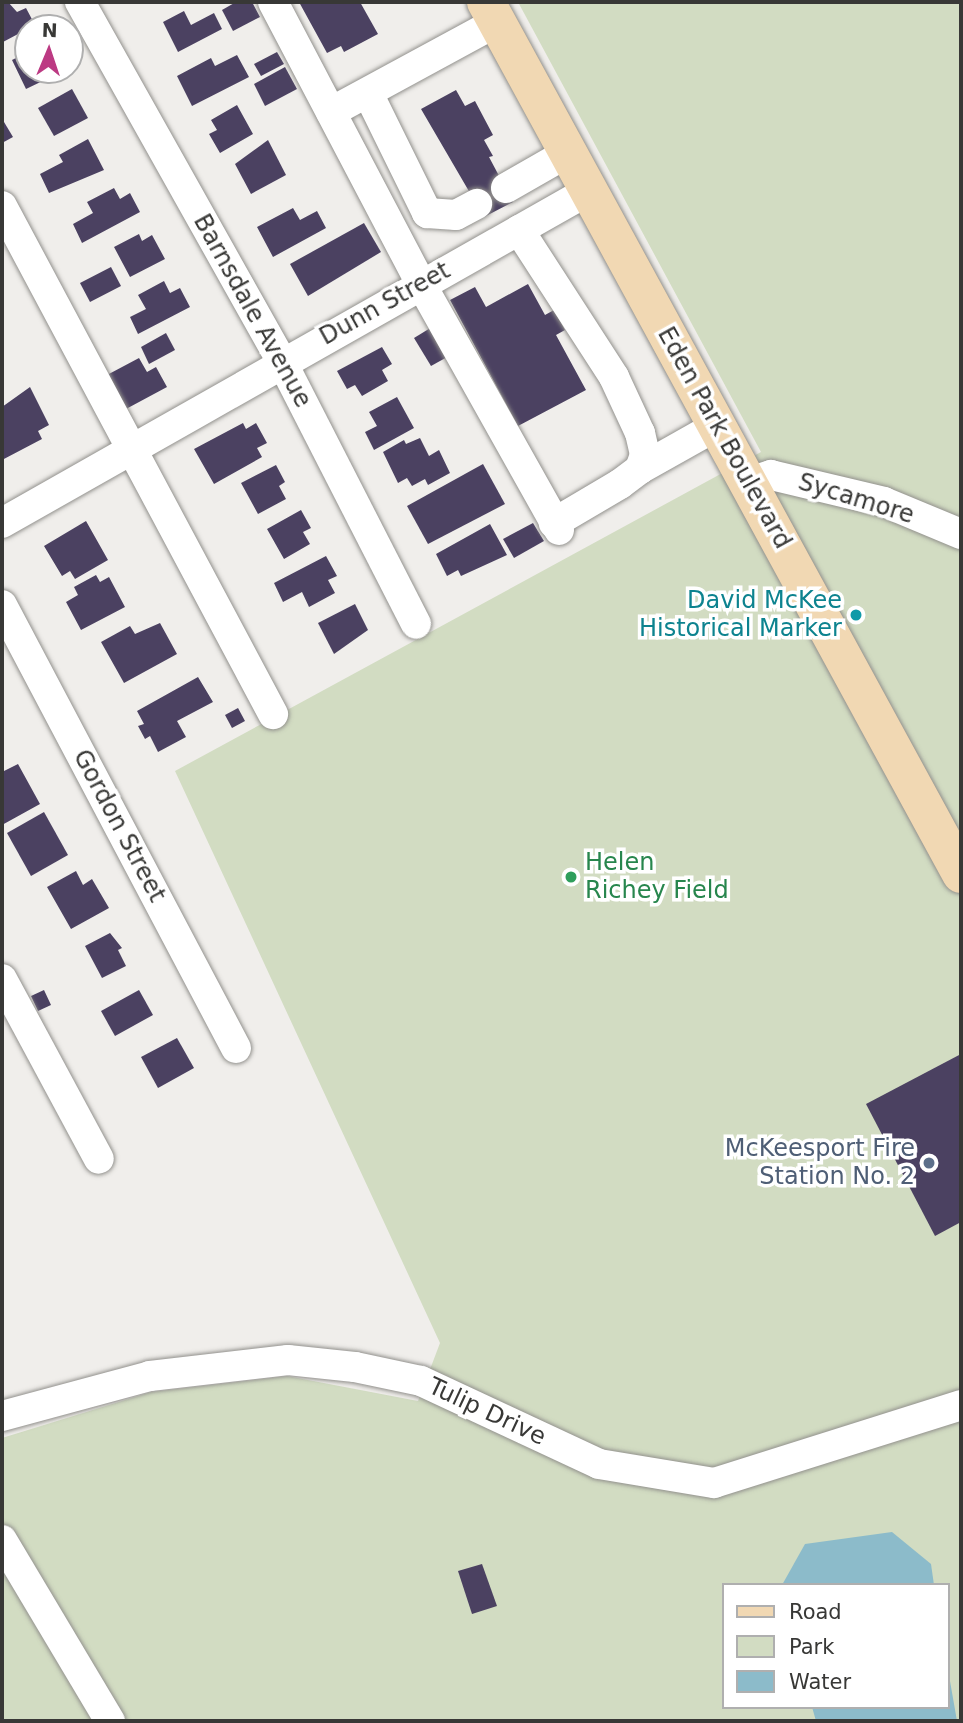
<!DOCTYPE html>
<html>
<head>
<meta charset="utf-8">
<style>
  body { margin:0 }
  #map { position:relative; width:963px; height:1723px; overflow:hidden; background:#f0eeeb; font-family:"DejaVu Sans",sans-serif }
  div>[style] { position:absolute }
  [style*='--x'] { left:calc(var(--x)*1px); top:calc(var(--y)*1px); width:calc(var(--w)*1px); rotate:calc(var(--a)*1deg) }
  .green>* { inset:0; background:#d2dcc2 }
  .water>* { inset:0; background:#8cbbca }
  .building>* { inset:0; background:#4b4161 }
  .roads { filter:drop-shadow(0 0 2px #92918d) drop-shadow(0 0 2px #92918d) }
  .minor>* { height:30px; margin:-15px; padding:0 15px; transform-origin:15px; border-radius:15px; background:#fff }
  .major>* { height:38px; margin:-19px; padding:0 19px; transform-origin:19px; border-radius:19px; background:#f1d8b3 }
  .dots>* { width:19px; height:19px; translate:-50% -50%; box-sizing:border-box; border:4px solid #fff; border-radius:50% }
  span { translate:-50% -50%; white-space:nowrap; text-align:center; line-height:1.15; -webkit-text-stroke:7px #fff; paint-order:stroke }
  .street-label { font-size:24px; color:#383836 }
  .culture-label { font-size:24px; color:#0d838f }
  .right { translate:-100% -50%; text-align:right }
  .leisure-label { font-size:24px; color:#27864d }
  .left { translate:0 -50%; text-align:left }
  .service-label { font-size:24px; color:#4e5e75 }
  .frame { position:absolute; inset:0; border:4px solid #383836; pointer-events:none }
  .legend { position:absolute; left:722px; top:1583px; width:228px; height:126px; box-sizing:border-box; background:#fff; border:2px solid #afafaf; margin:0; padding:9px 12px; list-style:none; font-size:21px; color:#383836 }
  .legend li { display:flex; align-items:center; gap:14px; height:35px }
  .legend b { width:35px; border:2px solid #afafaf }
  .north { position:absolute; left:14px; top:14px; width:70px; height:70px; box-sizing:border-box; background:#fff; border:2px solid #afafaf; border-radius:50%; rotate:2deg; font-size:19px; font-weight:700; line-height:28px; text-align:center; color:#383836 }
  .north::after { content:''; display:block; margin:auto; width:24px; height:32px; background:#bc3a83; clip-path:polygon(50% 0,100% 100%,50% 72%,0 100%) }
</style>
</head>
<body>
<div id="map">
  <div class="green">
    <i style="clip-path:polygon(evenodd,518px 2px,961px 2px,961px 1721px,2px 1721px,2px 1438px,151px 1392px,287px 1376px,418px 1401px,440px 1343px,175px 771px,761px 452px,518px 2px,723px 1585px,947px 1585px,947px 1707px,723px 1707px,723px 1585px)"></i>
  </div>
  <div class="water">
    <i style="clip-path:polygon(892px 1532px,931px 1564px,934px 1585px,782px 1585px,805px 1544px)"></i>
    <i style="clip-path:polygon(947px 1664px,957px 1721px,816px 1721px,812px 1707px,947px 1707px)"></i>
  </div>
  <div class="building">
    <i style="clip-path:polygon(8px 2px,17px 12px,26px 8px,35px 25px,3px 42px,2px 5px)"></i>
    <i style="clip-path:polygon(236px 2px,252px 2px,260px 17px,233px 31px,222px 10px)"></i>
    <i style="clip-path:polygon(299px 2px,360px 2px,378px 34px,344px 52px,341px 46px,327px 53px)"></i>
    <i style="clip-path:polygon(184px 11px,191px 25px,214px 13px,222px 29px,178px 52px,163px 22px)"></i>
    <i style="clip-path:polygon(28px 52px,28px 70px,50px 70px,53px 76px,26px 89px,12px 60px)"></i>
    <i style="clip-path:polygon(277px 52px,284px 64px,261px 76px,254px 64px)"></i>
    <i style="clip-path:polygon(237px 55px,249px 77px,192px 106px,177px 76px,211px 58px,215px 66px)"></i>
    <i style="clip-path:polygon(285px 67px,297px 89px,265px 106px,254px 84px)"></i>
    <i style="clip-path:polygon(72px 89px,88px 118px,54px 136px,38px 108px)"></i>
    <i style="clip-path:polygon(456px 90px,465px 106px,475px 101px,493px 135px,484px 140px,493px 156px,489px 157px,513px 202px,484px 217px,421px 109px)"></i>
    <i style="clip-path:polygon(237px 105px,253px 134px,220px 153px,209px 134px,217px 130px,211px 120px)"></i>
    <i style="clip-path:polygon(4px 122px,13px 137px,2px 143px,2px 123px)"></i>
    <i style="clip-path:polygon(88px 139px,104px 170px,49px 193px,40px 174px,63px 162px,59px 155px)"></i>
    <i style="clip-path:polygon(268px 140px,286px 175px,251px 194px,235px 164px)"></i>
    <i style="clip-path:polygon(114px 188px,120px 199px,130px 193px,140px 212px,82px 243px,73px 224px,93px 213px,87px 202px)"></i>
    <i style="clip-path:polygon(293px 208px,300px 220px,317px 211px,326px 228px,273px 257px,257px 227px)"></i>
    <i style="clip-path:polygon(364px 223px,381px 252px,308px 296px,290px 264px)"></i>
    <i style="clip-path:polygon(139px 234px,142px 241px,152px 235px,165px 259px,130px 277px,114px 247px)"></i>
    <i style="clip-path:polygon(111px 267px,121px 286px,90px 302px,80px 283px)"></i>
    <i style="clip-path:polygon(164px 281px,170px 293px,180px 288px,190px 307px,138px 334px,130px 317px,146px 309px,138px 295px)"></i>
    <i style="clip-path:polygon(528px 284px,545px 315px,554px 310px,565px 330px,556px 335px,586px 390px,518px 426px,450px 300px,475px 287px,486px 307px)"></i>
    <i style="clip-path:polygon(432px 327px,449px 356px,431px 366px,414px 338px)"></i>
    <i style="clip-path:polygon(166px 333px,175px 350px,149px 364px,141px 347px)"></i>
    <i style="clip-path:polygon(382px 347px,392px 364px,382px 370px,388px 381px,362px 396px,355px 385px,347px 389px,337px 371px)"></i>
    <i style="clip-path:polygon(139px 358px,147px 372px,156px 367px,167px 387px,126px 409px,107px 375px)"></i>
    <i style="clip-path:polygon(30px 387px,49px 425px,38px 431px,42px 439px,2px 460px,2px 407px)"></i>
    <i style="clip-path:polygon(397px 397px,414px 428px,374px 450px,365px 432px,377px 426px,369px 412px)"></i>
    <i style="clip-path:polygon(243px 423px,246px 429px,256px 423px,267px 443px,257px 448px,262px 457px,214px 484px,194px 449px)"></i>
    <i style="clip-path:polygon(420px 438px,429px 456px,439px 450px,450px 473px,428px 485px,425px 479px,412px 486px,407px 478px,398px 483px,383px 452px,404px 440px,406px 444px)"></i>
    <i style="clip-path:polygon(483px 464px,505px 504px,428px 544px,407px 506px)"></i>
    <i style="clip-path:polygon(276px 465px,285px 482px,279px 486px,286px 499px,258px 514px,241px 483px)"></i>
    <i style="clip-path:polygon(301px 510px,311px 528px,303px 532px,310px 544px,284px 559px,267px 529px)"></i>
    <i style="clip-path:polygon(86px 521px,108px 560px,75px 579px,70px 571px,62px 576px,44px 546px)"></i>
    <i style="clip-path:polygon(533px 523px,544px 541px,514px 558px,503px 539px)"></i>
    <i style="clip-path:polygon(490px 524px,507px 555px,461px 576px,458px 570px,447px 576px,436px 554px)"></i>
    <i style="clip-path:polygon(326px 556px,337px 576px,328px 580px,335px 593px,309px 607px,302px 592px,283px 602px,274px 583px)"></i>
    <i style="clip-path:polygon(96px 575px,100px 582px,109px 577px,125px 607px,81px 630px,66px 602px,78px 595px,74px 587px)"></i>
    <i style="clip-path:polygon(355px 604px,368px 630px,334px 654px,318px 623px)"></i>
    <i style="clip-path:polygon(160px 623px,177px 654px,124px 683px,101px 642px,130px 626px,135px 634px)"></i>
    <i style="clip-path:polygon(198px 677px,213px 702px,177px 721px,186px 737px,158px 752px,150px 736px,145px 739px,138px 726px,144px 724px,137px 711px)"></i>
    <i style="clip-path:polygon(238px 708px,245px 721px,232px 728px,225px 715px)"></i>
    <i style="clip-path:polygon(18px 764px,40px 804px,2px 825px,2px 767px,4px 771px)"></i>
    <i style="clip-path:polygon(44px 812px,68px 855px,31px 876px,7px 833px)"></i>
    <i style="clip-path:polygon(76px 871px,83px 885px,92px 879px,109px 908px,71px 929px,47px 887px)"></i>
    <i style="clip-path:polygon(110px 933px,122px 948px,118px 950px,126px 966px,102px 978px,85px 946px)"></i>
    <i style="clip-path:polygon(44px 990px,51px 1005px,38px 1011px,31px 996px)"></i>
    <i style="clip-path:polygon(139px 990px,153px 1015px,115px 1036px,101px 1011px)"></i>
    <i style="clip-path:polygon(177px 1038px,194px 1068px,158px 1088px,141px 1057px)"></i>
    <i style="clip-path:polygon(961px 1054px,961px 1222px,935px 1236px,866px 1104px)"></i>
    <i style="clip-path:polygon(482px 1564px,497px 1606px,472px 1614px,458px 1571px)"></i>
  </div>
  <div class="roads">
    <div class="minor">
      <i style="--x:80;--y:2;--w:413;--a:60.7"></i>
      <i style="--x:282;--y:362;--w:294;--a:62.9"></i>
      <i style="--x:273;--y:2;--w:318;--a:62.3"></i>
      <i style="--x:421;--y:284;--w:282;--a:60.7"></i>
      <i style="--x:368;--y:93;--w:134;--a:63.8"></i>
      <i style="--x:427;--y:213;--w:29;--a:4"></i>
      <i style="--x:456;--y:215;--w:24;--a:-28"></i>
      <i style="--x:331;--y:112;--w:189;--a:-28.5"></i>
      <i style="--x:506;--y:188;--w:70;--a:-29.8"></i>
      <i style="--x:2;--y:206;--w:576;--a:61.92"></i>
      <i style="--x:519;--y:230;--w:175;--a:57.1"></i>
      <i style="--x:614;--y:377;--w:62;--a:65.1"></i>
      <i style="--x:640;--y:433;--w:23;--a:77"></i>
      <i style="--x:645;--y:455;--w:15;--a:110"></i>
      <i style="--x:640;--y:469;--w:25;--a:143"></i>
      <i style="--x:620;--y:484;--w:77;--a:149.4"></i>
      <i style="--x:640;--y:469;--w:90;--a:-29.4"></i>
      <i style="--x:749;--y:482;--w:23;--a:-18"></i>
      <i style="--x:771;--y:475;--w:116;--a:13.4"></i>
      <i style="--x:884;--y:502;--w:83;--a:22.6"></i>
      <i style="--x:2;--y:523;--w:674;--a:-29.53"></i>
      <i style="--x:2;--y:605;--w:501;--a:62.16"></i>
      <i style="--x:2;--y:979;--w:204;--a:61.7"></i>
      <i style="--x:2;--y:1416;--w:153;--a:-15.1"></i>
      <i style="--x:150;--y:1376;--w:139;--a:-6.6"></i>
      <i style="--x:288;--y:1360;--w:67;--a:6"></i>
      <i style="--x:355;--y:1367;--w:67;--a:12"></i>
      <i style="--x:421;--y:1381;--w:196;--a:25"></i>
      <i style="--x:599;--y:1464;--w:117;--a:9.4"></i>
      <i style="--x:714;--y:1483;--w:259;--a:-17.5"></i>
      <i style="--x:2;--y:1540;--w:211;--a:59.2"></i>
    </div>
    <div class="major">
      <i style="--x:486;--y:2;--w:993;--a:61.42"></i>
    </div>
  </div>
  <div class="dots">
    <i style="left:856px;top:615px;background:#0f9aa8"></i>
    <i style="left:571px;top:877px;background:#2e9e5b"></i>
    <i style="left:929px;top:1163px;background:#5c6f8a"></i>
  </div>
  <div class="street-label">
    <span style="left:385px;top:304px;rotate:-29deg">Dunn Street</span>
    <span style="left:252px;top:311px;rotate:61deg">Barnsdale Avenue</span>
    <span style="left:724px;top:438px;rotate:61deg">Eden Park Boulevard</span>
    <span style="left:856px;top:499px;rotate:17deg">Sycamore</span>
    <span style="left:119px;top:826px;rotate:62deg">Gordon Street</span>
    <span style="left:487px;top:1412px;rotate:25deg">Tulip Drive</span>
  </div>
  <div class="culture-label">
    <span class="right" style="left:842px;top:615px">David McKee<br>Historical Marker</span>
  </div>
  <div class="leisure-label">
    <span class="left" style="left:585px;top:877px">Helen<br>Richey Field</span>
  </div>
  <div class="service-label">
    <span class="right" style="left:915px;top:1163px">McKeesport Fire<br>Station No. 2</span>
  </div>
  <div class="frame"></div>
  <ul class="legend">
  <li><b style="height:9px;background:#f1d8b3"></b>Road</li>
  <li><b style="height:19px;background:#d2dcc2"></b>Park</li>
  <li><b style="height:19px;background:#8cbbca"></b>Water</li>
  </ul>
  <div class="north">N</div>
</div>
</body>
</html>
